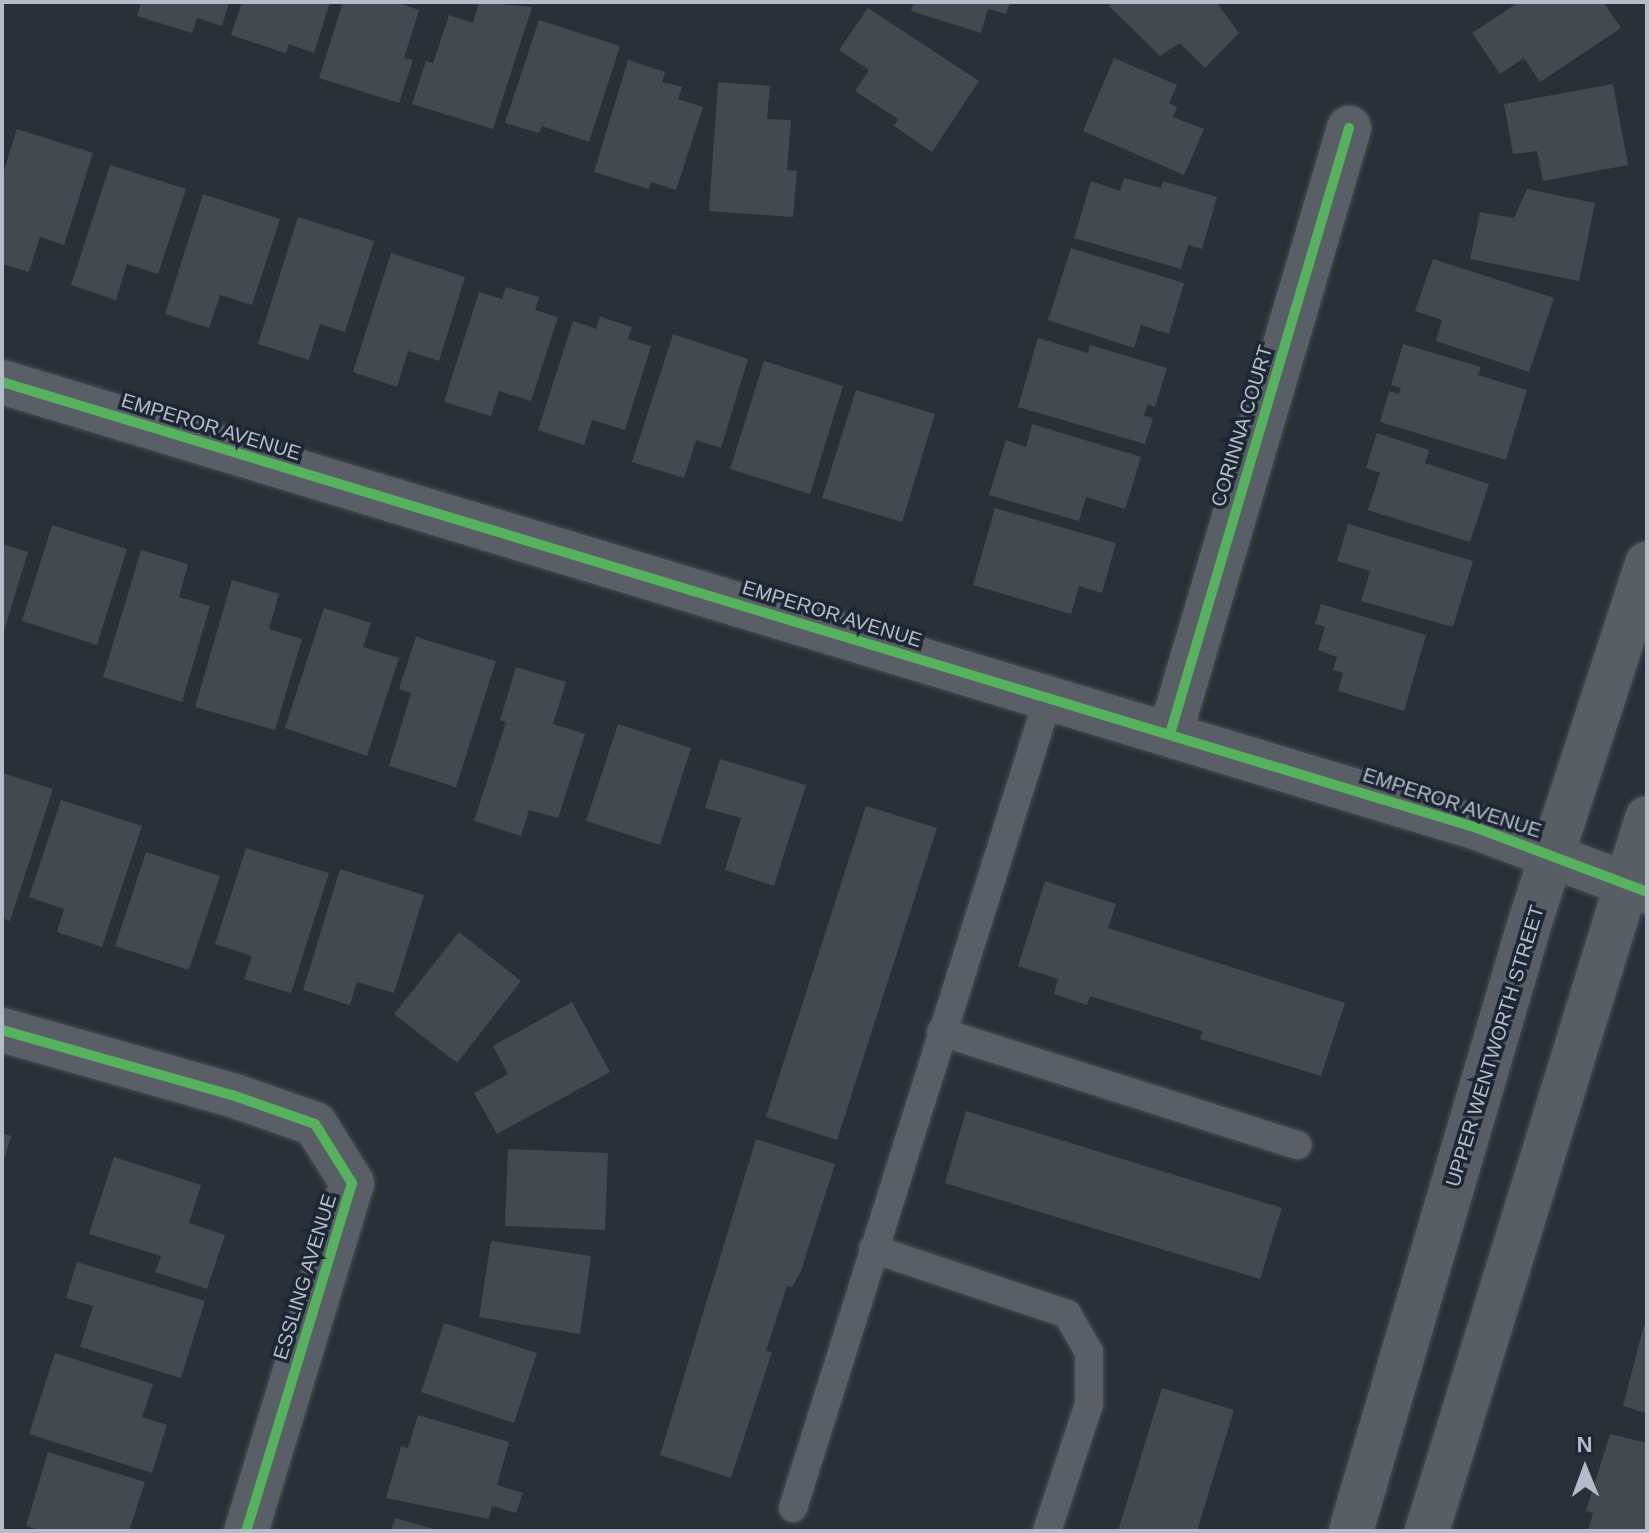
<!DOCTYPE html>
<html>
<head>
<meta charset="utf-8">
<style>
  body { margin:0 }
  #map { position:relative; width:1649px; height:1533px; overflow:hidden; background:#2a3038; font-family:Helvetica,sans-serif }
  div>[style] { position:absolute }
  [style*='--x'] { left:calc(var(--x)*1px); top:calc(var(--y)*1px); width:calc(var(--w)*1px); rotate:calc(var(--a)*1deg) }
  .building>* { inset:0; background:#444950 }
  .roads { filter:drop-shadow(0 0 2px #484c53) drop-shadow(0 0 2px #484c53) }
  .service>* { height:28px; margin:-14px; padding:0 14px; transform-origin:14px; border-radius:14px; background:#5a5e66 }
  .minor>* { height:44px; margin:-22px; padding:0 22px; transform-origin:22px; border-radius:22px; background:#5a5e66 }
  .secondary>* { height:44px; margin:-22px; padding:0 22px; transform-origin:22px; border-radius:22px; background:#595d64 }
  .cycleway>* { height:10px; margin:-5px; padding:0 5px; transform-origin:5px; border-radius:5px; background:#56b35d }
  span { translate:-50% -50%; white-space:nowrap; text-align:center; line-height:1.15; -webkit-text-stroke:7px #1d2633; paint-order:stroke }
  .street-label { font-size:20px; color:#b4bcc9 }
  .frame { position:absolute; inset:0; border:4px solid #b4bcc9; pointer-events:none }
  .north { position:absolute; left:1545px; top:1429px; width:80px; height:80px; -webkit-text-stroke:6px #1d2633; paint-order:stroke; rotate:359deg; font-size:22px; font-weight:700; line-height:32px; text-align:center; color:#b4bcc9 }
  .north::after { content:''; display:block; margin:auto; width:28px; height:36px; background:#b4bcc9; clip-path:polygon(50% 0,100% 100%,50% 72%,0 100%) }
</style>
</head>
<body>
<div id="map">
  <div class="building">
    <i style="clip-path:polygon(141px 2px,229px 2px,222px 26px,197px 18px,192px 33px,137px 16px)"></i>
    <i style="clip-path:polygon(242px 2px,330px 2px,314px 53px,289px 44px,286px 53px,231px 35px)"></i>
    <i style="clip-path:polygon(343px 2px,396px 2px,419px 10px,404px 58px,413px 60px,399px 103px,319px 78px)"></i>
    <i style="clip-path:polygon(479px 2px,532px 7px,493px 129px,412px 104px,426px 61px,433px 63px,449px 15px,473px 23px)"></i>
    <i style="clip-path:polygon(914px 2px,1010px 2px,1006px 14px,988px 9px,981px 33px,911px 11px)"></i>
    <i style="clip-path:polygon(1113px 2px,1216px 2px,1239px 33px,1205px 68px,1180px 43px,1160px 56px,1109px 6px)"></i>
    <i style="clip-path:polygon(1519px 2px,1603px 2px,1621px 28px,1540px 82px,1524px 58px,1500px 74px,1472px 33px)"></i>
    <i style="clip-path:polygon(868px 8px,979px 81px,932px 152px,894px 126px,898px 119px,855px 91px,869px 70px,839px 50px)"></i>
    <i style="clip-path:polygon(539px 20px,620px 46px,589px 142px,542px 126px,539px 133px,505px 123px)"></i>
    <i style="clip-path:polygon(1114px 58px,1177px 85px,1169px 103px,1177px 107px,1173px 117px,1204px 129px,1184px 175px,1083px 131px)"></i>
    <i style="clip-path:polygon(628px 60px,665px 72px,662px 82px,682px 87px,678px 99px,703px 107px,676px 190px,651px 182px,649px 189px,594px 172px)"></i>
    <i style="clip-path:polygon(718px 82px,770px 86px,767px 119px,791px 120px,787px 170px,797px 171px,793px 217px,709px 211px)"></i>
    <i style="clip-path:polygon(1613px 84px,1628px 165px,1543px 181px,1537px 151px,1513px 154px,1504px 104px)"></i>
    <i style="clip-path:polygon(17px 129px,93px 153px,64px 245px,40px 237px,29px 272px,2px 264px,2px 177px)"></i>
    <i style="clip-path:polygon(110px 165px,186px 189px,158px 274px,127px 264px,116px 300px,71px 285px)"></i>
    <i style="clip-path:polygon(1124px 178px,1161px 188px,1163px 181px,1217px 197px,1202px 249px,1188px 245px,1181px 269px,1074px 238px,1091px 181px,1120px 191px)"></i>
    <i style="clip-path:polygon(1527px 189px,1595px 203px,1579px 281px,1470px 259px,1480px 212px,1514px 218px)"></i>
    <i style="clip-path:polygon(203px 194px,280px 219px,252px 305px,220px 295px,209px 328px,165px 314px)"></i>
    <i style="clip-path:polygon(298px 217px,374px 241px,345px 332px,320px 324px,309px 360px,258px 344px)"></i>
    <i style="clip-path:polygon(1071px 248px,1184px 283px,1169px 334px,1141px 325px,1134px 348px,1048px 320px)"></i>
    <i style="clip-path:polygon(391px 253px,465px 277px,439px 361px,408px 351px,397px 387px,353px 372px)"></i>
    <i style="clip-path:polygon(1433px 259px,1554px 298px,1529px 372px,1436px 341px,1442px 320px,1415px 311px)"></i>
    <i style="clip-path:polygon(506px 287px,539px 297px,535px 310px,558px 317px,531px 401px,499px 391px,491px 416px,444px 402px,479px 292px,502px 299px)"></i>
    <i style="clip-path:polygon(600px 317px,632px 327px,628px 339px,651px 346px,625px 430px,592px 420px,584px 445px,538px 430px,573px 321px,596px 329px)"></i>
    <i style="clip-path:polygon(673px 334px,748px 359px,721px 448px,696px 440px,684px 478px,632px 462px)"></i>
    <i style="clip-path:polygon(1038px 338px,1088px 353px,1090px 345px,1167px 368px,1155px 407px,1148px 404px,1144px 416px,1153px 418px,1145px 444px,1018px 407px)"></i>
    <i style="clip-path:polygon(1403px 344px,1481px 367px,1478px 375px,1527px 390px,1506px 460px,1380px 422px,1389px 391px,1399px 394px,1401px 388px,1391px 385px)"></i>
    <i style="clip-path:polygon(764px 361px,843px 386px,810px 494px,730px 469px)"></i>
    <i style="clip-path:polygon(856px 390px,935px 414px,902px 522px,822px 498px)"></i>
    <i style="clip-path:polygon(1032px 424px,1141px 457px,1125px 509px,1086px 497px,1079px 521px,989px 495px,1006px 440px,1026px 447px)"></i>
    <i style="clip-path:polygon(1377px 433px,1429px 450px,1425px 463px,1489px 484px,1470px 542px,1368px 510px,1380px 473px,1366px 468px)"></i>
    <i style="clip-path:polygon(995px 508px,1116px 543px,1102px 593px,1079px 586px,1071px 614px,973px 585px)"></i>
    <i style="clip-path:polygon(1348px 524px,1473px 561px,1453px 627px,1361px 601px,1370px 571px,1337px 561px)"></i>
    <i style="clip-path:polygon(52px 525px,127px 549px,97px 645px,22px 621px)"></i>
    <i style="clip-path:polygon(2px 544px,28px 552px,3px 634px,2px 634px)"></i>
    <i style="clip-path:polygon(141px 550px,188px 564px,179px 597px,210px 606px,182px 702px,103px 677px)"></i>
    <i style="clip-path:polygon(232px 580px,279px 594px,269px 629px,302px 639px,275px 730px,195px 707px)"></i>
    <i style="clip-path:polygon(1321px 604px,1426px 635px,1404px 711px,1338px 691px,1343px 673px,1333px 670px,1337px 657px,1318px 650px,1325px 627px,1315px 624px)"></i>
    <i style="clip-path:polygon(324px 608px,371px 623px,363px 647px,399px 658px,367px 756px,285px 728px)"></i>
    <i style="clip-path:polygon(416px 637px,496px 661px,456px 787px,389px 766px,411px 693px,399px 689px)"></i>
    <i style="clip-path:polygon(516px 667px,566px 682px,553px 724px,585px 734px,558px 818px,529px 810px,521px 836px,474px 821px,506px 722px,500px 720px)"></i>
    <i style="clip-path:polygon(618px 724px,691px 748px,660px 845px,586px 821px)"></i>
    <i style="clip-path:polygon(720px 759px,806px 785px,774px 886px,725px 870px,741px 818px,705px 808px)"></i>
    <i style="clip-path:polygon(2px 773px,53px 789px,10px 921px,2px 918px)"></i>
    <i style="clip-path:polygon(61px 800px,142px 826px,102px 947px,57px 932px,64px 909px,29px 897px)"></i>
    <i style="clip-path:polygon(866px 806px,937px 828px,837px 1140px,766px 1117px)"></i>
    <i style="clip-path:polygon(246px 848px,329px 873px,291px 993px,244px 979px,252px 956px,215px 944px)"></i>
    <i style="clip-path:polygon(146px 852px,220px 876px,189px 970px,115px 946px)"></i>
    <i style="clip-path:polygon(340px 869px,424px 895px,394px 993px,357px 982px,350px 1005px,303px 990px)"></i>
    <i style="clip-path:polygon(1045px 881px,1116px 904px,1108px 928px,1345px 1003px,1321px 1076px,1200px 1039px,1202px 1031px,1090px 996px,1087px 1005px,1054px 994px,1058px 979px,1018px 966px)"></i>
    <i style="clip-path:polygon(459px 932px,521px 981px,457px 1063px,394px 1014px)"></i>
    <i style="clip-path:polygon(572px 1002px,610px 1072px,497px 1134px,474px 1093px,508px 1074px,493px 1046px)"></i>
    <i style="clip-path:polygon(966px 1111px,1282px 1208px,1260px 1279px,945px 1183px)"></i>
    <i style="clip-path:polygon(2px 1133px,11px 1136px,3px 1163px,2px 1163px)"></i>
    <i style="clip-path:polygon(756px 1139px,835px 1164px,801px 1271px,792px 1287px,787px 1286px,766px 1351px,772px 1352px,731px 1478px,660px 1455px)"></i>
    <i style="clip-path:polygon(508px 1149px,608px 1153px,605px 1230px,505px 1226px)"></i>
    <i style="clip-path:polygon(114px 1157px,201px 1185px,189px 1223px,225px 1235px,207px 1289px,155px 1272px,161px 1256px,89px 1234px)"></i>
    <i style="clip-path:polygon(491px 1241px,591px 1256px,580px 1334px,479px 1317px)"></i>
    <i style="clip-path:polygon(77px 1262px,205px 1301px,181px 1378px,80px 1347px,93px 1306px,66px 1298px)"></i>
    <i style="clip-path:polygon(444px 1323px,537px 1353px,514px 1423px,421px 1392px)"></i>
    <i style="clip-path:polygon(1644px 1325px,1647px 1326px,1647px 1413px,1623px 1406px)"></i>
    <i style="clip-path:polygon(55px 1353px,153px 1384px,142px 1417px,167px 1425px,152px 1473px,29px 1434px)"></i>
    <i style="clip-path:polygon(1162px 1388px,1234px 1410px,1197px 1531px,1118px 1531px)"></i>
    <i style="clip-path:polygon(418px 1415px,509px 1442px,497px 1485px,523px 1493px,516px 1513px,492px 1506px,489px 1519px,386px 1498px,401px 1446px,408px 1448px)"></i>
    <i style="clip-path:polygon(1610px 1434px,1647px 1443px,1647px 1531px,1588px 1531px,1593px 1513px,1586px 1511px)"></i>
    <i style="clip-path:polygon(48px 1452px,145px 1482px,129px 1531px,42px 1531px,26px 1526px)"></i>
    <i style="clip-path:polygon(395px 1518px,437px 1530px,436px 1531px,391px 1531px)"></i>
  </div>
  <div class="roads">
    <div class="service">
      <i style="--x:941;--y:1032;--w:374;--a:17.6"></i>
      <i style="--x:873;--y:1249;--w:205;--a:18.5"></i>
      <i style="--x:1067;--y:1314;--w:44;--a:59.9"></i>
      <i style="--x:1089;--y:1352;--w:52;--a:90"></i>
      <i style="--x:1089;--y:1404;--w:134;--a:108.3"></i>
      <i style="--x:793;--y:1508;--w:848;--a:-72.5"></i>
    </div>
    <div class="minor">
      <i style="--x:2;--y:382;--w:1541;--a:16.82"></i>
      <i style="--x:1477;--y:828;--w:182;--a:20.6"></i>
      <i style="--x:1170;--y:734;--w:632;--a:-73.54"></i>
      <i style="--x:2;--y:1030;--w:239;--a:15.8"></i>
      <i style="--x:232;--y:1095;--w:88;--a:19.3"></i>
      <i style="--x:315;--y:1124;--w:70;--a:57.9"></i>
      <i style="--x:352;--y:1183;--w:364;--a:106.9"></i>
    </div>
    <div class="secondary">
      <i style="--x:1351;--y:1531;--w:635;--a:-73.62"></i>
      <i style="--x:1530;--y:922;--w:377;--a:-71.9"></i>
      <i style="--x:1427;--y:1531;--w:746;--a:-72.85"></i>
    </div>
  </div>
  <div class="cycleway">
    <i style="--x:2;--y:382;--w:1541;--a:16.82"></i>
    <i style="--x:1477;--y:828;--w:182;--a:20.6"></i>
    <i style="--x:1170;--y:734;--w:632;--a:-73.54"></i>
    <i style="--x:2;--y:1030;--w:239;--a:15.8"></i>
    <i style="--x:232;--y:1095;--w:88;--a:19.3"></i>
    <i style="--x:315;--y:1124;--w:70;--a:57.9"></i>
    <i style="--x:352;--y:1183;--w:364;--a:106.9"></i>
  </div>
  <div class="street-label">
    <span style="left:1242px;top:426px;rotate:-73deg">CORINNA COURT</span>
    <span style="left:211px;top:427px;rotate:17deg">EMPEROR AVENUE</span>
    <span style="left:832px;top:614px;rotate:17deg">EMPEROR AVENUE</span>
    <span style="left:1452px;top:803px;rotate:18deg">EMPEROR AVENUE</span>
    <span style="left:1495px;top:1046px;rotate:-73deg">UPPER WENTWORTH STREET</span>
    <span style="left:305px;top:1277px;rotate:-73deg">ESSLING AVENUE</span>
  </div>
  <div class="frame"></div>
  <div class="north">N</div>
</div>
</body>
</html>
